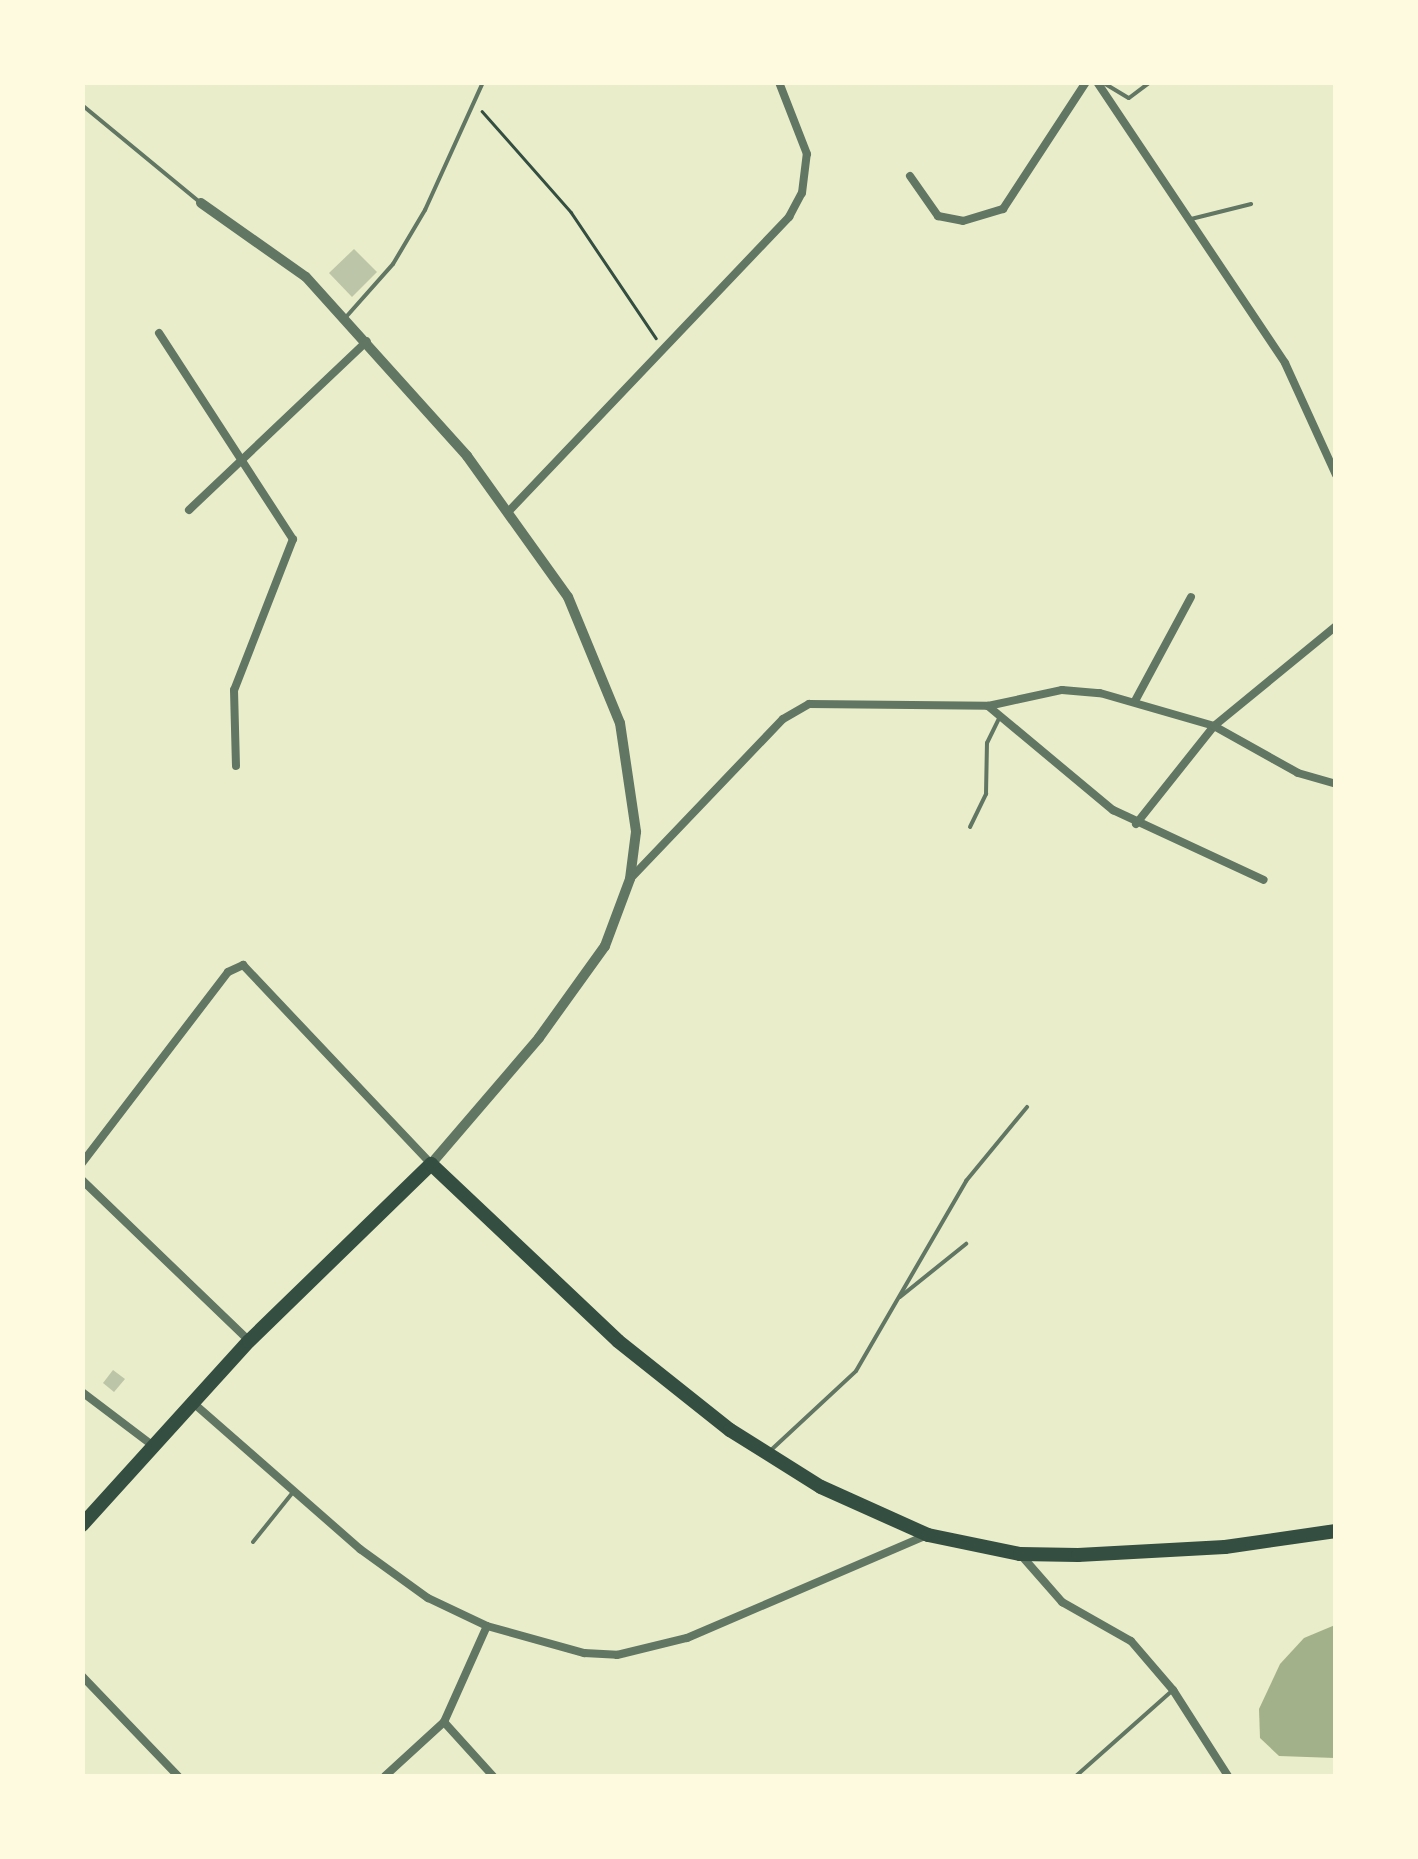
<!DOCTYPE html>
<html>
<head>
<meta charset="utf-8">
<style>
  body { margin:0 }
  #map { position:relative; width:1418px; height:1859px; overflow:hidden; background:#e9edc9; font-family:Signika,sans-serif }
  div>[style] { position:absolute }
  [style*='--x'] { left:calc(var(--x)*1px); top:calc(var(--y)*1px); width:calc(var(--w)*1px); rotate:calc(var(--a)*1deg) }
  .water>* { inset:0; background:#a3b18a }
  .building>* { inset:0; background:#bcc5a7 }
  .path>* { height:2.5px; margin:-1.25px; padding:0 1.25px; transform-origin:1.25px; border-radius:1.25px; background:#344e41 }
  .service>* { height:4px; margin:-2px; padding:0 2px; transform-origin:2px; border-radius:2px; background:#617663 }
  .minor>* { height:8px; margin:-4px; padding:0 4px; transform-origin:4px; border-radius:4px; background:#617663 }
  .tertiary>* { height:10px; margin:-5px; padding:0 5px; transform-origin:5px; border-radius:5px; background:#617663 }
  .trunk>* { height:14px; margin:-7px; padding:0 7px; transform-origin:7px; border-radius:7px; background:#344e41 }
  span { translate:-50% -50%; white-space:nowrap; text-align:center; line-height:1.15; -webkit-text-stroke:9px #fefae0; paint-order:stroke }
  .frame { position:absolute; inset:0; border:85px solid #fefae0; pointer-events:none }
</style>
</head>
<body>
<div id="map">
  <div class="water">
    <i style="clip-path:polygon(1335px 1625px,1335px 1758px,1279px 1756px,1260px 1738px,1259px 1709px,1280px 1664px,1304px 1638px)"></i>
  </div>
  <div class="building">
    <i style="clip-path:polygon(354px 249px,377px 272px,352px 297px,329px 273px)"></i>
    <i style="clip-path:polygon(113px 1370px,125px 1379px,114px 1392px,103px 1383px)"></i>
  </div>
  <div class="path">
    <i style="--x:482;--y:111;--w:135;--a:48.6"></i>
    <i style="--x:571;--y:212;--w:152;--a:56"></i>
  </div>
  <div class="service">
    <i style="--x:1102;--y:82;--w:31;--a:31"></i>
    <i style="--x:1129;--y:98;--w:26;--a:-37"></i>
    <i style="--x:82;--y:105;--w:154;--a:39.5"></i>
    <i style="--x:1191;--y:219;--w:62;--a:-14"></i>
    <i style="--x:346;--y:317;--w:71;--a:-48.4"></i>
    <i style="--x:393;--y:264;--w:63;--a:-59.3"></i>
    <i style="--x:425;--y:210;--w:141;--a:-65.6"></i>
    <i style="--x:970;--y:827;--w:37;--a:-64"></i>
    <i style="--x:986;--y:794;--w:51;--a:-88.9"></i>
    <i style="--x:987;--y:743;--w:30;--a:-64"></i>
    <i style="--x:900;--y:1297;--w:85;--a:-38.8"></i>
    <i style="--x:770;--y:1451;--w:117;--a:-42.9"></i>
    <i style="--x:856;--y:1371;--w:220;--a:-59.9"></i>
    <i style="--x:966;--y:1181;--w:96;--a:-50.5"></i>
    <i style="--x:253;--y:1542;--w:65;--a:-51.2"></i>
    <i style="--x:1076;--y:1776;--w:130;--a:-41.6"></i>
  </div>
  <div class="minor">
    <i style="--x:1097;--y:82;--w:338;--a:56.2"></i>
    <i style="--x:1285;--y:363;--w:123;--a:65.5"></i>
    <i style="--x:910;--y:176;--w:49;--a:55"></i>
    <i style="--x:938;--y:216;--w:25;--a:11"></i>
    <i style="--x:963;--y:221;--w:42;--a:-16.7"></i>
    <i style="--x:1003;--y:209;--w:152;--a:-56.8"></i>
    <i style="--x:159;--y:333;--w:246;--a:57"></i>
    <i style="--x:293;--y:539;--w:162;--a:111.3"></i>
    <i style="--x:234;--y:690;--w:76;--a:88.5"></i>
    <i style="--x:189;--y:510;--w:245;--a:-43.5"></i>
    <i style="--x:510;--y:510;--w:405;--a:-46.4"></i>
    <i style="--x:789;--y:217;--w:27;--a:-62"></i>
    <i style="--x:802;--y:193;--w:39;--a:-83"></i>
    <i style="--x:807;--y:154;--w:77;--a:-111.3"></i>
    <i style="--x:1135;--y:701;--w:118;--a:-61.7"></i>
    <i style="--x:988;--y:706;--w:163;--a:39.8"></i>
    <i style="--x:1113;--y:810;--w:166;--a:24.9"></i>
    <i style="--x:1136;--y:824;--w:125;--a:-51.5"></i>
    <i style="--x:1214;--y:726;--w:158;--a:-39.3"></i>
    <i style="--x:630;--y:879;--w:221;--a:-46.3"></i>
    <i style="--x:783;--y:719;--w:30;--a:-30"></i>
    <i style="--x:809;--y:704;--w:179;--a:0.6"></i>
    <i style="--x:988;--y:706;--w:76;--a:-12.2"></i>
    <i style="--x:1062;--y:690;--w:38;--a:5"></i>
    <i style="--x:1100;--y:693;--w:119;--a:16.1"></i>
    <i style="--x:1214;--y:726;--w:96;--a:29.2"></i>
    <i style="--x:1298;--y:773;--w:40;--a:16"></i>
    <i style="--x:82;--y:1163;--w:240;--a:-52.6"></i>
    <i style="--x:228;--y:972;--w:17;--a:-25"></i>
    <i style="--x:243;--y:965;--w:274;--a:46.6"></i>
    <i style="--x:82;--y:1180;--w:231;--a:43.9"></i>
    <i style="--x:82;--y:1392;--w:88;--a:37.1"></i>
    <i style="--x:191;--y:1401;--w:225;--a:41.2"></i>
    <i style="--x:360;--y:1549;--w:84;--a:35.8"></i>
    <i style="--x:428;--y:1598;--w:65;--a:25.4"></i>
    <i style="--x:487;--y:1626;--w:101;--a:15.6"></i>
    <i style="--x:584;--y:1653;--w:33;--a:3"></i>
    <i style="--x:617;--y:1655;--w:72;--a:-13.7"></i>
    <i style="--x:687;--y:1638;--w:261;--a:-23.2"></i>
    <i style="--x:1020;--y:1554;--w:64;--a:48.8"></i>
    <i style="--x:1062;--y:1602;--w:79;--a:29.5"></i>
    <i style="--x:1131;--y:1641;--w:65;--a:49.4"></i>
    <i style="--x:1173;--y:1690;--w:102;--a:57.4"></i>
    <i style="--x:82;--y:1676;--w:139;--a:46.2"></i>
    <i style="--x:444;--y:1722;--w:73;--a:47.8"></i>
    <i style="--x:385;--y:1776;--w:80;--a:-42.5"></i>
    <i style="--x:444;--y:1722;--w:105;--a:-65.9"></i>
  </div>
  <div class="tertiary">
    <i style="--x:201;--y:203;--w:128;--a:35.2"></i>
    <i style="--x:306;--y:277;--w:241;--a:48"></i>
    <i style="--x:467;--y:456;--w:173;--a:54.4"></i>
    <i style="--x:568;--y:597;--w:136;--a:67.6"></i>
    <i style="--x:620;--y:723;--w:110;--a:81.6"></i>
    <i style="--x:636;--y:832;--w:47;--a:97.3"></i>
    <i style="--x:630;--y:879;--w:72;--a:110.5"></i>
    <i style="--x:605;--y:946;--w:113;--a:125.7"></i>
    <i style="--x:539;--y:1038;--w:166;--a:130.6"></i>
  </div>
  <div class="trunk">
    <i style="--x:82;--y:1525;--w:248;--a:-47.8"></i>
    <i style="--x:249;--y:1341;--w:254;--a:-44.2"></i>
    <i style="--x:431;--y:1164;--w:257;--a:43.4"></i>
    <i style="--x:618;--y:1341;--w:143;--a:38.5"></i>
    <i style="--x:730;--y:1430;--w:107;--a:32.1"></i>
    <i style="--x:821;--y:1487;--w:117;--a:24.2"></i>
    <i style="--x:928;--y:1535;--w:94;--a:11.7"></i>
    <i style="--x:1020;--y:1554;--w:58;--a:1"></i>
    <i style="--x:1078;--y:1555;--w:147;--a:-3.1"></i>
    <i style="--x:1225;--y:1547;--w:112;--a:-8.2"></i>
  </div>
  <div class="frame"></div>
</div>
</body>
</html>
